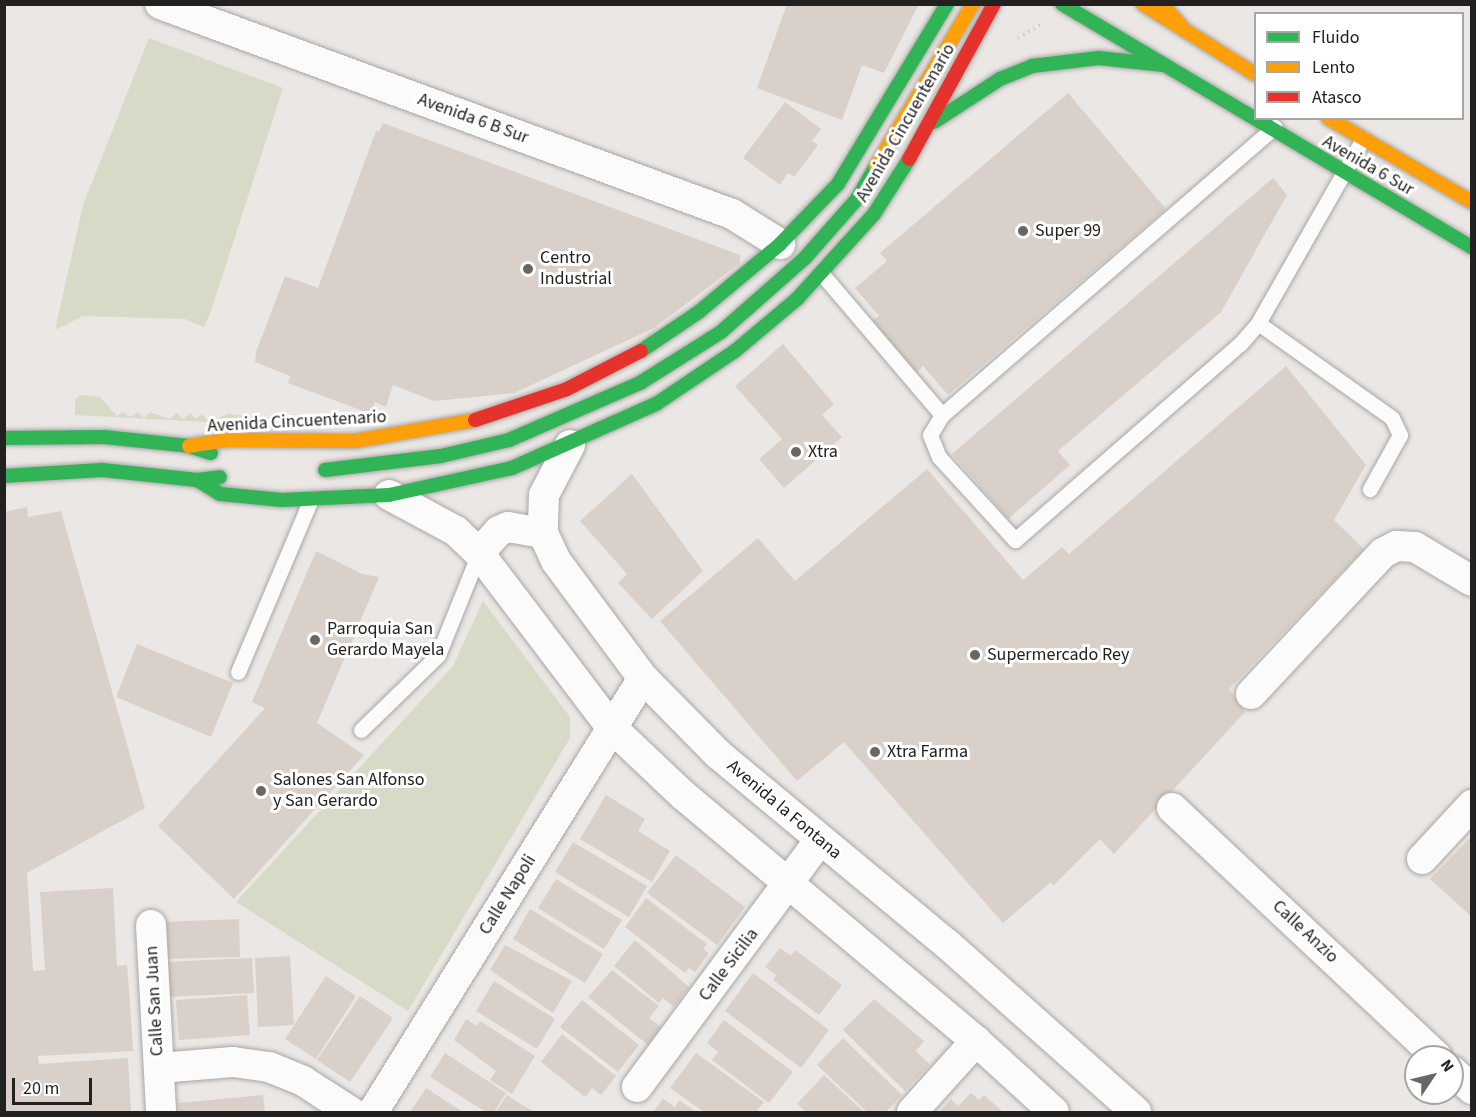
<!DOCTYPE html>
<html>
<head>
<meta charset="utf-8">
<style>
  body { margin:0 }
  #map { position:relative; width:1476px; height:1117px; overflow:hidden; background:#eae7e4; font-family:"Source Sans 3",sans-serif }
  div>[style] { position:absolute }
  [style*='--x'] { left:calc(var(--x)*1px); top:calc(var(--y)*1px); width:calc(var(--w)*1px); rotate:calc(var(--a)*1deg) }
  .green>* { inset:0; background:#d7dac6 }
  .building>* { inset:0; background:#d9d1c9 }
  .path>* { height:4px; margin-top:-2px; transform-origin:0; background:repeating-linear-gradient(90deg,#d0cece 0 1.5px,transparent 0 6px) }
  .roads { filter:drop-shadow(0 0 2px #a9a7a5) drop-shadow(0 0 2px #a9a7a5) }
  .lane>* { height:15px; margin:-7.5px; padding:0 7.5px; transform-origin:7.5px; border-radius:7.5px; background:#fcfbfb }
  .street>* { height:30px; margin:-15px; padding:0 15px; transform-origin:15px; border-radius:15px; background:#fcfbfb }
  .fast>* { height:14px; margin:-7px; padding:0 7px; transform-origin:7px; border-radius:7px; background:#30b455 }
  .slow>* { height:14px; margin:-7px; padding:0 7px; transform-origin:7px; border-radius:7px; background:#ff9f0a }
  .jam>* { height:14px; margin:-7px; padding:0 7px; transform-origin:7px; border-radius:7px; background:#e5322d }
  .bridges { filter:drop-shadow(0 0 2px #a9a7a5) drop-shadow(0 0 2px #a9a7a5) }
  .fast-bridge>* { height:14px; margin:-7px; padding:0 7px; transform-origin:7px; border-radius:7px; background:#30b455 }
  .slow-bridge>* { height:14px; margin:-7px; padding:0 7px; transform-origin:7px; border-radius:7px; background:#ff9f0a }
  .dots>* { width:16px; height:16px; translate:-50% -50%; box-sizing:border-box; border:3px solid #fff; border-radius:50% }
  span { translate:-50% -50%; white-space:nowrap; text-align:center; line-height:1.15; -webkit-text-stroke:6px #fff; paint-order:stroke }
  .street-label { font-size:18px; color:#23211f }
  .poi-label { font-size:18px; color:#23211f }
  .left { translate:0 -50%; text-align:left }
  .frame { position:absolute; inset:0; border:6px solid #23211f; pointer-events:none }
  .legend { position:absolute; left:1254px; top:12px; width:210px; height:108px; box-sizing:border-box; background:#fff; border:2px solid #a7a6a5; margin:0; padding:8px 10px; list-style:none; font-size:18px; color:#23211f }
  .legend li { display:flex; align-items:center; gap:12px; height:30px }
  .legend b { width:30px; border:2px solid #a7a6a5 }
  .north { position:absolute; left:1404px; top:1045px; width:60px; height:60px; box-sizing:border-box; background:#fff; border:2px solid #a7a6a5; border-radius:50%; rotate:55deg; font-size:16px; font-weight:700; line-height:24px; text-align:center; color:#23211f }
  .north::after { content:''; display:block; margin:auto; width:21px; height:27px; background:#696664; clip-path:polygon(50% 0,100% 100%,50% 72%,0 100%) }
  .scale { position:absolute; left:12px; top:1078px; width:80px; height:27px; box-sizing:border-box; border:3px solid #23211f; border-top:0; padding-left:8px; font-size:18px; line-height:21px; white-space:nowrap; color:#23211f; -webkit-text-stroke:4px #fff; paint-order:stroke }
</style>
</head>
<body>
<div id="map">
  <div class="green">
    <i style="clip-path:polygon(149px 38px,283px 88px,210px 314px,204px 327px,185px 319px,83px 316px,55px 330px,83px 205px)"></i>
    <i style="clip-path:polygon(80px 395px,100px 397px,117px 416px,123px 412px,130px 417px,138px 412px,144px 418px,150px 412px,170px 419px,177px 413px,183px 419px,190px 413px,196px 419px,202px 414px,209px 422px,228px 414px,264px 418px,265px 425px,75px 415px,75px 400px)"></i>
    <i style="clip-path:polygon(483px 601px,570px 717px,570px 738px,408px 1011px,236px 902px,453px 666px)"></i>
  </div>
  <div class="building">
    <i style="clip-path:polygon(787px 4px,919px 4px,884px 73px,862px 65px,842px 120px,757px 88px)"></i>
    <i style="clip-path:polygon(1068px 93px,1166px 209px,948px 395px,923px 366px,914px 375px,869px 323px,879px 316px,855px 288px,887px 261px,880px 253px)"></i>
    <i style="clip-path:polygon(785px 102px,821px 129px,812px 141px,818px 145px,794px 177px,788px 173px,780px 185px,743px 158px)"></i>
    <i style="clip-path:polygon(383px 123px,740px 255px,740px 263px,654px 328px,514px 393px,434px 401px,393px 385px,386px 407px,375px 402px,371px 414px,288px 383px,290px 376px,255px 362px,256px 352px,285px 276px,318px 288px,376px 131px,379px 132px)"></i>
    <i style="clip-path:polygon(1273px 178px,1287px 195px,1221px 312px,1058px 451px,1070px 465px,1008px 519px,952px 454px)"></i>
    <i style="clip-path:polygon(783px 344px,834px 404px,822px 415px,842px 437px,784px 488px,759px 459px,782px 439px,735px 386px)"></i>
    <i style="clip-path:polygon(1286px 366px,1366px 465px,1334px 520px,1364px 549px,1229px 689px,1245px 712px,1114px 854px,1100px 839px,1053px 886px,1051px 882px,1003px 923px,844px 742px,797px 781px,660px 621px,758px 538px,795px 581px,927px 469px,1023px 580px,1062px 547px,1069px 554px)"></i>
    <i style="clip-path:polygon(632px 474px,703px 571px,652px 619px,618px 583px,627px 574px,580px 521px)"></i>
    <i style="clip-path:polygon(27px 507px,28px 517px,61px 511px,145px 808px,27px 873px,33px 971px,45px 970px,40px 892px,113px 888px,117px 966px,127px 965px,130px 1003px,133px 1051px,38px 1056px,39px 1064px,128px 1058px,131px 1112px,4px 1112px,4px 512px)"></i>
    <i style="clip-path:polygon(316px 551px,362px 574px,379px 577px,317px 723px,364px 755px,234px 899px,158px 826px,265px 708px,252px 702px)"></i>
    <i style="clip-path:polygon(137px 644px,233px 683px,211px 737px,116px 697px)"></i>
    <i style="clip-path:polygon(606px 795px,645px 819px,638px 831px,670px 851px,652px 882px,580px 839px)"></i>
    <i style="clip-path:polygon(1472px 836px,1472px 917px,1430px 879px)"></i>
    <i style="clip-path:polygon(573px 842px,647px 886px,629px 917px,555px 872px)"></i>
    <i style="clip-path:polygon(676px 855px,745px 907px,717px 945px,647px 893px)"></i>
    <i style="clip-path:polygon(556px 879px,622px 920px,604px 949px,538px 908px)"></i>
    <i style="clip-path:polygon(646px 898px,707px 944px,703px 949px,709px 953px,695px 972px,689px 968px,685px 973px,625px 927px)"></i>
    <i style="clip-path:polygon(530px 909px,603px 954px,585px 983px,513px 939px)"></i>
    <i style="clip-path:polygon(239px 919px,240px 957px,163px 959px,162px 922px)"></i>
    <i style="clip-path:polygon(635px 940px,689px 987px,674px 1007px,663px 998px,659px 1003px,614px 966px)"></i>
    <i style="clip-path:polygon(505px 945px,572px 981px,553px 1013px,490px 970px)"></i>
    <i style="clip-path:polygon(780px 948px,791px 956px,795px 950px,842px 985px,819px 1015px,773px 980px,776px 975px,765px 967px)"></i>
    <i style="clip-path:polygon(290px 956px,294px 1025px,258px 1027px,255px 958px)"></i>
    <i style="clip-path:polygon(252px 958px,254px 993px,166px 997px,164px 962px)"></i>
    <i style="clip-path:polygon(612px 970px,659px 1006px,649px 1018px,662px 1028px,648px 1045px,588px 997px)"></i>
    <i style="clip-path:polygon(753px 973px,829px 1030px,801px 1068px,725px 1011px)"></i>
    <i style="clip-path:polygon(326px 976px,356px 996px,316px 1059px,285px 1039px)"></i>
    <i style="clip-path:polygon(494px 981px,555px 1019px,537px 1049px,476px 1011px)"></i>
    <i style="clip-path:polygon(247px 995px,250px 1035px,179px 1040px,176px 1000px)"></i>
    <i style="clip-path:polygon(360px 996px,393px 1018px,350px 1082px,317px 1060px)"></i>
    <i style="clip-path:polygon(874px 999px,924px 1041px,916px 1051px,930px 1065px,905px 1091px,843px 1030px)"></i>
    <i style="clip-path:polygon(582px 1000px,639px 1045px,618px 1072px,560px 1027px)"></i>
    <i style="clip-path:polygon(466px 1019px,477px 1026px,480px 1021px,535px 1056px,512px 1094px,490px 1080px,496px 1071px,454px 1040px)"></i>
    <i style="clip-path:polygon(724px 1020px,793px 1072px,769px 1103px,712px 1060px,718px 1052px,707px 1043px)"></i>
    <i style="clip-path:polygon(562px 1034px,616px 1076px,601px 1095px,592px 1088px,585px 1097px,541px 1062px)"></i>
    <i style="clip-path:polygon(843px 1038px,902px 1095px,886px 1112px,867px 1112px,817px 1065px)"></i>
    <i style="clip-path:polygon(445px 1053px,506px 1093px,494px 1112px,486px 1112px,430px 1077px)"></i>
    <i style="clip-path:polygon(696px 1053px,764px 1102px,756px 1112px,704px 1112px,670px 1088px)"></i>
    <i style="clip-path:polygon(824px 1075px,864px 1112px,806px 1112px,797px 1104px)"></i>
    <i style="clip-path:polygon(426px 1088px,463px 1112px,410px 1112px)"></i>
    <i style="clip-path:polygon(971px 1093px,979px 1100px,984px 1095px,1003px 1112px,939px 1112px,951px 1099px,958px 1106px)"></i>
    <i style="clip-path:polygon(263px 1095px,265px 1112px,179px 1112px,178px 1103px)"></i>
    <i style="clip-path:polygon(507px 1095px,534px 1112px,496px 1112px)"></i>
    <i style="clip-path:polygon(663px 1099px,675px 1107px,679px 1100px,696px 1112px,653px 1112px)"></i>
  </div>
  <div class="path">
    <i style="--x:1018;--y:38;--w:29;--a:-31"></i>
  </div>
  <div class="roads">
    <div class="lane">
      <i style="--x:822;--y:274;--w:185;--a:49.6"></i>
      <i style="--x:942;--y:415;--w:440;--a:-40.9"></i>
      <i style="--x:1258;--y:323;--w:164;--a:35.3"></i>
      <i style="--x:1392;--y:418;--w:19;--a:65"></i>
      <i style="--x:1400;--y:435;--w:62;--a:119.1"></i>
      <i style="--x:942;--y:415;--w:23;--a:121"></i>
      <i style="--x:930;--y:435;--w:24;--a:68"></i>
      <i style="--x:939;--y:457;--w:113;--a:47.5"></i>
      <i style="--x:1015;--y:540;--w:298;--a:-41.1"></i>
      <i style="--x:1240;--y:344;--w:28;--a:-49"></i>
      <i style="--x:1258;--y:323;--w:212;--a:-60.3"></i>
      <i style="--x:238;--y:672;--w:188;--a:-67.1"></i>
      <i style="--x:361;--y:730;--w:107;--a:-44.2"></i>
      <i style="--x:438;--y:655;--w:110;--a:-68.1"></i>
    </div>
    <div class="street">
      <i style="--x:160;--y:4;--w:609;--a:20.16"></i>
      <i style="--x:732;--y:214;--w:57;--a:32"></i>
      <i style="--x:570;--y:445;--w:56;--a:117.5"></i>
      <i style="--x:544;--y:495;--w:38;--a:92"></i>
      <i style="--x:543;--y:533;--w:31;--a:65"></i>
      <i style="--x:556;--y:561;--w:146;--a:53.4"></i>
      <i style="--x:643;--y:678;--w:107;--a:45.4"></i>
      <i style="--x:718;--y:754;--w:298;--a:39.7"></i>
      <i style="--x:947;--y:944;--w:253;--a:41.6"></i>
      <i style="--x:389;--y:495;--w:76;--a:28.2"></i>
      <i style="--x:456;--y:531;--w:32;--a:44"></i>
      <i style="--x:479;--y:553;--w:218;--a:52.8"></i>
      <i style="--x:611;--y:727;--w:99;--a:43.4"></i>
      <i style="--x:683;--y:795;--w:383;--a:40"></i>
      <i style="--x:976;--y:1041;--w:105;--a:42.3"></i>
      <i style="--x:479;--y:553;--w:30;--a:-48"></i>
      <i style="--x:499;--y:531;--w:10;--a:-24"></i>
      <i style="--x:508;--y:527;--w:36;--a:10"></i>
      <i style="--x:1251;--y:694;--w:193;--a:-46.9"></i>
      <i style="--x:1383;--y:553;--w:15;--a:-28"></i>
      <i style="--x:1396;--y:546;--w:19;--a:3"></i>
      <i style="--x:1415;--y:547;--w:66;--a:30.8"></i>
      <i style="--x:1172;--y:808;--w:364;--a:43.2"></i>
      <i style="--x:1422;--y:859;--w:74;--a:-47.2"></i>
      <i style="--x:151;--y:925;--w:187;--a:86.9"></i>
      <i style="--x:159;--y:1068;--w:74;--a:-4.6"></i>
      <i style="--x:233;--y:1062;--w:36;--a:8"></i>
      <i style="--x:269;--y:1067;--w:37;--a:22"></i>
      <i style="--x:303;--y:1081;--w:57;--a:32.9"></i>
      <i style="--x:1452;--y:1071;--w:27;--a:42"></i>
      <i style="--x:637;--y:1087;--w:306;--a:-53.5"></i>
      <i style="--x:373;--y:1112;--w:511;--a:-58.11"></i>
      <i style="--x:912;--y:1112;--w:96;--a:-48"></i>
    </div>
    <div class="fast">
      <i style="--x:1062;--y:4;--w:477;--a:30.7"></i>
      <i style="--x:934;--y:122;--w:79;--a:-33.1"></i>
      <i style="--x:1000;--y:79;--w:35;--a:-22"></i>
      <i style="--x:1032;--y:66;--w:67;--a:-6.8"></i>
      <i style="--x:1099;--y:58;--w:63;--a:6.3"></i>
      <i style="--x:641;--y:351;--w:71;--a:-34.1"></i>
      <i style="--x:700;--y:311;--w:104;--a:-39.9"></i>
      <i style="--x:780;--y:244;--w:83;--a:-46"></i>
      <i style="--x:838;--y:184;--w:210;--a:-58.8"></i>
      <i style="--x:4;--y:438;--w:100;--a:-0.6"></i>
      <i style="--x:104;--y:437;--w:85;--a:6"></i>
      <i style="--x:189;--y:446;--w:23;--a:18"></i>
      <i style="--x:4;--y:476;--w:98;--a:-3.5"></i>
      <i style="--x:102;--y:470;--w:96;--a:6"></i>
      <i style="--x:197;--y:480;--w:23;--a:-7"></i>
      <i style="--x:197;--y:480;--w:27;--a:31"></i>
      <i style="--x:220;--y:494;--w:62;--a:5.5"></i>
      <i style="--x:282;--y:500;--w:107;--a:-2.7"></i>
      <i style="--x:389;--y:495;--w:126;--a:-12.4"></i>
      <i style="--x:512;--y:468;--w:158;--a:-24"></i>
      <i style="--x:656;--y:404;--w:95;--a:-33.9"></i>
      <i style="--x:735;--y:351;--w:81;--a:-40"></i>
      <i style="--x:797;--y:299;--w:115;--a:-47.8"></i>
      <i style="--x:874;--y:214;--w:65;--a:-57.5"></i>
    </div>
    <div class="slow">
      <i style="--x:1143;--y:4;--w:133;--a:32.1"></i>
      <i style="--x:1162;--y:4;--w:33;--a:49"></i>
      <i style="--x:1328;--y:118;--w:167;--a:30.3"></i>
      <i style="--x:189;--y:446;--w:36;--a:-9"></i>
      <i style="--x:225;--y:440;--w:130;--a:0.4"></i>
      <i style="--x:355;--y:441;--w:122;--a:-9.9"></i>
    </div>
    <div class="jam">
      <i style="--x:909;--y:159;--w:177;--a:-61.3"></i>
      <i style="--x:475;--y:420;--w:97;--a:-18.6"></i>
      <i style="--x:567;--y:389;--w:83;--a:-27.2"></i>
    </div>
  </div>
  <div class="bridges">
    <div class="fast-bridge">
      <i style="--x:325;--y:470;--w:117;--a:-6.9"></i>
      <i style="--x:441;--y:456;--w:70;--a:-13.2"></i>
      <i style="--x:509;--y:440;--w:143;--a:-23.5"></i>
      <i style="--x:640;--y:383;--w:96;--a:-32.2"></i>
      <i style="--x:721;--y:332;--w:112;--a:-41.4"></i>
      <i style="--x:805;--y:258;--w:79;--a:-48.6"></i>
      <i style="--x:857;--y:199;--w:38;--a:-60"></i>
    </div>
    <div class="slow-bridge">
      <i style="--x:876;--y:166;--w:189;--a:-59.1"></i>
    </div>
  </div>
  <div class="dots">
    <i style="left:1023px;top:231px;background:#696664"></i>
    <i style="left:528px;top:269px;background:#696664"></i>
    <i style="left:796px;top:452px;background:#696664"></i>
    <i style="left:315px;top:640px;background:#696664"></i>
    <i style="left:975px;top:655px;background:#696664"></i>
    <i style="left:875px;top:752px;background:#696664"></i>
    <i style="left:261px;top:791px;background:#696664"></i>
  </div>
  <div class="street-label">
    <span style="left:473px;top:119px;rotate:20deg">Avenida 6 B Sur</span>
    <span style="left:906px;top:123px;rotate:-60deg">Avenida Cincuentenario</span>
    <span style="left:1368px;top:166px;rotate:30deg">Avenida 6 Sur</span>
    <span style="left:297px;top:422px;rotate:-3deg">Avenida Cincuentenario</span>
    <span style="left:784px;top:810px;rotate:40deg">Avenida la Fontana</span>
    <span style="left:508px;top:895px;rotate:-58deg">Calle Napoli</span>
    <span style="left:1305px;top:932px;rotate:43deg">Calle Anzio</span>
    <span style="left:729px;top:965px;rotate:-53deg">Calle Sicilia</span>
    <span style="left:155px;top:1001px;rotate:-93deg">Calle San Juan</span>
  </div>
  <div class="poi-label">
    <span class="left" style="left:1035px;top:231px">Super 99</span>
    <span class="left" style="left:540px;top:269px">Centro<br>Industrial</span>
    <span class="left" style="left:808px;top:452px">Xtra</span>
    <span class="left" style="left:327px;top:640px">Parroquia San<br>Gerardo Mayela</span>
    <span class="left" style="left:987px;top:655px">Supermercado Rey</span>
    <span class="left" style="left:887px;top:752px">Xtra Farma</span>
    <span class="left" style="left:273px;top:791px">Salones San Alfonso<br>y San Gerardo</span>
  </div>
  <div class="frame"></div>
  <ul class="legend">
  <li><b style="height:8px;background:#30b455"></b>Fluido</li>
  <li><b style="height:8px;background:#ff9f0a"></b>Lento</li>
  <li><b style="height:8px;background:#e5322d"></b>Atasco</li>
  </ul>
  <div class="north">N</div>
  <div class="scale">20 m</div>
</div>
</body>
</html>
